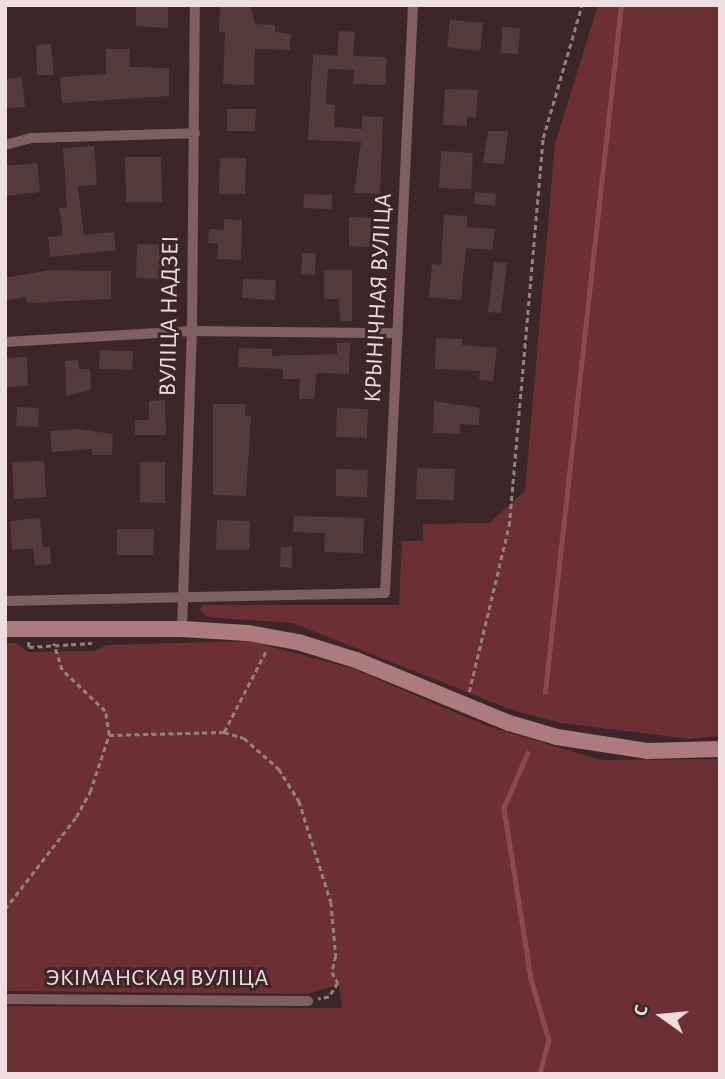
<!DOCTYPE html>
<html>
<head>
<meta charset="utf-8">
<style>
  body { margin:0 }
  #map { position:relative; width:725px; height:1079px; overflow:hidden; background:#3d2627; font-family:"Alegreya Sans",sans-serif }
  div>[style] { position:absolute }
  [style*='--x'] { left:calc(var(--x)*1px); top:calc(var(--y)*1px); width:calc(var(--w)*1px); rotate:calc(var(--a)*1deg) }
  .green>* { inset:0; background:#6c2f34 }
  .stream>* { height:4.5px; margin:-2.25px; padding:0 2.25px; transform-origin:2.25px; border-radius:2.25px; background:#8c494d }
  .building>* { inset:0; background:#543b3c }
  .path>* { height:2.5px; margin-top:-1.25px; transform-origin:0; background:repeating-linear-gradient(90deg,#948181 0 5px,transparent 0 8.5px) }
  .street>* { height:10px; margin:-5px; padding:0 5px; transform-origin:5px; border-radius:5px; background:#7f6060 }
  .secondary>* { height:16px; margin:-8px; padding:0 8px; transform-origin:8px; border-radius:8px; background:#ad7b7d }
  span { translate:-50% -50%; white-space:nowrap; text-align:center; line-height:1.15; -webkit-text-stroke:6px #3d2627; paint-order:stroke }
  .street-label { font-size:24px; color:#eedede }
  .frame { position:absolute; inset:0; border:7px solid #eedede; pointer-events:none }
  .north { position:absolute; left:627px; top:981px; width:70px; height:70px; -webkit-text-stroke:5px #3d2627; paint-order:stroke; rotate:285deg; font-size:19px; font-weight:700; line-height:28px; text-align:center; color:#eedede }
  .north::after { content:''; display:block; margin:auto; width:24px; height:32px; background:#eedede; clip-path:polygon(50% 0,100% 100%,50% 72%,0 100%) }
</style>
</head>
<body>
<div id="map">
  <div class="green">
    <i style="clip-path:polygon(598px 5px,720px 5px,720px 736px,690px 739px,560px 723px,512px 710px,293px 623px,207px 617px,200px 610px,202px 605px,399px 605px,402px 541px,423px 541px,423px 524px,489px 523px,525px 491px,555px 144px)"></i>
    <i style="clip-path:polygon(249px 641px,354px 669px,487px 726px,601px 760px,720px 759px,720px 1074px,5px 1074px,5px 1006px,342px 1008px,339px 984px,308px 994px,5px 991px,5px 643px,16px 643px,28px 652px,94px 651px,107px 645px)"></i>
  </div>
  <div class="stream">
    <i style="--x:545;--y:692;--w:691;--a:-83.69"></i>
    <i style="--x:528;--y:753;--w:60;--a:113.6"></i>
    <i style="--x:504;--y:808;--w:173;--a:81"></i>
    <i style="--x:531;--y:979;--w:64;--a:73.6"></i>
    <i style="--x:549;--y:1040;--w:35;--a:105"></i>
  </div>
  <div class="building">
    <i style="clip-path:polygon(136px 5px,168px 5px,168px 28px,136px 26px)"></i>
    <i style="clip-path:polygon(220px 5px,250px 5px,255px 24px,275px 25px,275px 32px,291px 34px,290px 50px,255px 49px,254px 85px,223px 84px,225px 32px,219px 32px)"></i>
    <i style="clip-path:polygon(450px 20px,483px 23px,480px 51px,447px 47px)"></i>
    <i style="clip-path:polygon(502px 27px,520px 28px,518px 54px,501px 53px)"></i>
    <i style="clip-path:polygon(339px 31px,355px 32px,353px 56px,387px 57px,385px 85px,353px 84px,354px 70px,328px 69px,326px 104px,335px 105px,334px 127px,362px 129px,362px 116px,383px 117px,380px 194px,354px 193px,361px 142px,308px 140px,313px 54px,337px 56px)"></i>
    <i style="clip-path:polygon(51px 44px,54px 75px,37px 75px,36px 45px)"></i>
    <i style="clip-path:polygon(106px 49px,130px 49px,129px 67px,169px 68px,169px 96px,62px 103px,60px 77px,106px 74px)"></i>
    <i style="clip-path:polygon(22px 77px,25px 107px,5px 109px,5px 79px)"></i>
    <i style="clip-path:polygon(445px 89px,478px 90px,476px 118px,467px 117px,467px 126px,443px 125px)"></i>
    <i style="clip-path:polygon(227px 109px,256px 109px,255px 131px,227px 131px)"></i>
    <i style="clip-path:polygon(488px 131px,508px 131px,504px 164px,483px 163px)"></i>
    <i style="clip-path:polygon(94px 146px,97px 185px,78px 186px,84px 235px,114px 232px,116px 250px,50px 257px,48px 237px,63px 236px,59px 208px,67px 207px,63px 148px)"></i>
    <i style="clip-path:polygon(441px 151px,473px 153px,471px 189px,439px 188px)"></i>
    <i style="clip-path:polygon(125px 157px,161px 157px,162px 202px,126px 202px)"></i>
    <i style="clip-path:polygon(220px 158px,246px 158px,245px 194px,219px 194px)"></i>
    <i style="clip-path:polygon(37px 163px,40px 192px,5px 196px,5px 166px)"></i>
    <i style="clip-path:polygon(475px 192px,496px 194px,495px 206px,474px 204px)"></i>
    <i style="clip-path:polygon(304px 194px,332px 195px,332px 209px,303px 208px)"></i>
    <i style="clip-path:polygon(444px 215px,467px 216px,467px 227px,495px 229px,492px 250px,466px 248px,461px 300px,429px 297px,432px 264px,441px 265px)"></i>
    <i style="clip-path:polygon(349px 217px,375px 218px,374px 247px,349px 246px)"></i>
    <i style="clip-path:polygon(224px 219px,242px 220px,241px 260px,217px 259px,218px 244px,208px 243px,209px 229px,224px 230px)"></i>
    <i style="clip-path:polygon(137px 244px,171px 245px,170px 279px,136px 278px)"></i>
    <i style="clip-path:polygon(302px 253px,316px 254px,315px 275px,301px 274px)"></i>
    <i style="clip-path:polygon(494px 262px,507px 263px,501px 313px,488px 312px)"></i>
    <i style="clip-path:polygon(51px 270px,111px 271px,111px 299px,27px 303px,26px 297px,5px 301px,5px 278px)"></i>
    <i style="clip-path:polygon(324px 270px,352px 270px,352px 321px,340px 321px,339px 299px,324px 299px)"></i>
    <i style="clip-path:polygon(243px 279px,276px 280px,275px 300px,242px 298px)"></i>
    <i style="clip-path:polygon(436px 338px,462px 339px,462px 345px,497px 348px,493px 381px,479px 380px,480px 371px,435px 369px)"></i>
    <i style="clip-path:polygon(337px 343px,350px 343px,349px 374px,317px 373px,314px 399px,299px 399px,300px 379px,283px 379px,283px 369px,238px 367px,239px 348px,272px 349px,272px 356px,337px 354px)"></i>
    <i style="clip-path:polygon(100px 350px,133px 351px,132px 370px,99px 369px)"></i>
    <i style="clip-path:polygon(27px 357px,28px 386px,5px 387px,5px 358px)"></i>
    <i style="clip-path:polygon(78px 360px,79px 369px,90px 369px,91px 390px,66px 396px,65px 361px)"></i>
    <i style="clip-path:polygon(165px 400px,166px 435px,135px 435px,135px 420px,149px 420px,149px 401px)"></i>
    <i style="clip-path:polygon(434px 401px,480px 408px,479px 425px,460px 424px,460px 434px,433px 433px)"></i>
    <i style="clip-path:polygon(213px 404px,246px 404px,245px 416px,251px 416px,246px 496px,213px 495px)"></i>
    <i style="clip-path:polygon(17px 407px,39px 408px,38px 427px,16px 426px)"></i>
    <i style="clip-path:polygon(337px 408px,368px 409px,367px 438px,336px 437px)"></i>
    <i style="clip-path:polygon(78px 429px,113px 434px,112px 455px,92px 455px,92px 449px,52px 452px,50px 431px)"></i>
    <i style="clip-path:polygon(44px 461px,46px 497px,14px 499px,12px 462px)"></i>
    <i style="clip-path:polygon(140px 462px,165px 462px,165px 503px,140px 502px)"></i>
    <i style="clip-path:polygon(417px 468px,455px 469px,454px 500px,416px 499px)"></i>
    <i style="clip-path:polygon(336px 469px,368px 470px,367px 497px,336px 496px)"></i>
    <i style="clip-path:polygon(294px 516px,364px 518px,363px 553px,324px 552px,325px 533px,293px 532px)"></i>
    <i style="clip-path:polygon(40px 518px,43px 547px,50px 547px,51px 564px,35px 565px,33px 548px,38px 548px,12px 550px,10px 521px)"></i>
    <i style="clip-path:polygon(217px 520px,250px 521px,249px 550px,216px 550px)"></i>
    <i style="clip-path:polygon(117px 529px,154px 529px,153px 555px,117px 555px)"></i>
    <i style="clip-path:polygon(281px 547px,292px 547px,292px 568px,280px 567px)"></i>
  </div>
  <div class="path">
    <i style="--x:29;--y:642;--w:5;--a:90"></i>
    <i style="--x:29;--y:647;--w:63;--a:-3.6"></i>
    <i style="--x:469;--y:692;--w:171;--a:-76.5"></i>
    <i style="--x:509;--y:526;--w:389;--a:-85"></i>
    <i style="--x:543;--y:138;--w:139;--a:-73.7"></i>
    <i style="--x:224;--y:732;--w:91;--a:-62.6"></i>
    <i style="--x:109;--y:735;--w:115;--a:-1.5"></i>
    <i style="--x:224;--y:732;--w:21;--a:17"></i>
    <i style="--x:244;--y:738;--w:47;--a:41.5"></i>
    <i style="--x:279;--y:769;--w:38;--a:58"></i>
    <i style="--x:299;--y:801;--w:106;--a:72.4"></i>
    <i style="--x:331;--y:902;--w:54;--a:84.7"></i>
    <i style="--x:336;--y:956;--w:16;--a:104"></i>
    <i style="--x:332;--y:972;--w:13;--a:61"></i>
    <i style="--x:338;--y:983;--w:17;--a:123"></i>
    <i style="--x:329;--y:997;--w:11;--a:170"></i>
    <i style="--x:5;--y:909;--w:116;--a:-52.3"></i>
    <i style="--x:76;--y:817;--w:29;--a:-61"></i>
    <i style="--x:90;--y:792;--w:60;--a:-71.6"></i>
    <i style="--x:109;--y:735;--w:24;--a:-99"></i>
    <i style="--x:105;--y:711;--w:59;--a:-136.4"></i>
    <i style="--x:62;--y:670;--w:28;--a:-108"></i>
  </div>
  <div class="street">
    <i style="--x:5;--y:145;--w:27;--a:-15"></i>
    <i style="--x:31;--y:138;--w:164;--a:-1.7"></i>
    <i style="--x:5;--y:342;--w:187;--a:-3.4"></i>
    <i style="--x:192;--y:331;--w:206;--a:0.6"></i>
    <i style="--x:5;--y:601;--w:380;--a:-1.2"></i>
    <i style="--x:385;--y:593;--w:589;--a:-87.27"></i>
    <i style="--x:182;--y:629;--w:298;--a:-88.1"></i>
    <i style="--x:192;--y:331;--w:326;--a:-89.5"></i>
    <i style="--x:5;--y:999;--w:303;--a:0.4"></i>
  </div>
  <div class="secondary">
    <i style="--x:5;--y:629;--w:177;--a:0"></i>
    <i style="--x:182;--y:629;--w:66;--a:3.5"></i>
    <i style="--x:248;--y:633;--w:51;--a:10.2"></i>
    <i style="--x:298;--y:642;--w:61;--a:17.2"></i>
    <i style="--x:356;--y:660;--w:165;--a:22.4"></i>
    <i style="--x:509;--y:723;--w:50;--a:16.3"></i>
    <i style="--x:557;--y:737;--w:91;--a:8.8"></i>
    <i style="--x:647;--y:751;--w:73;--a:-1.6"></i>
  </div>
  <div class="street-label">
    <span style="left:379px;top:298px;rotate:-87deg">КРЫНІЧНАЯ ВУЛІЦА</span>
    <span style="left:170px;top:316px;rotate:-89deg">ВУЛІЦА НАДЗЕІ</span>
    <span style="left:157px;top:979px">ЭКІМАНСКАЯ ВУЛІЦА</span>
  </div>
  <div class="frame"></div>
  <div class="north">С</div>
</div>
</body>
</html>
